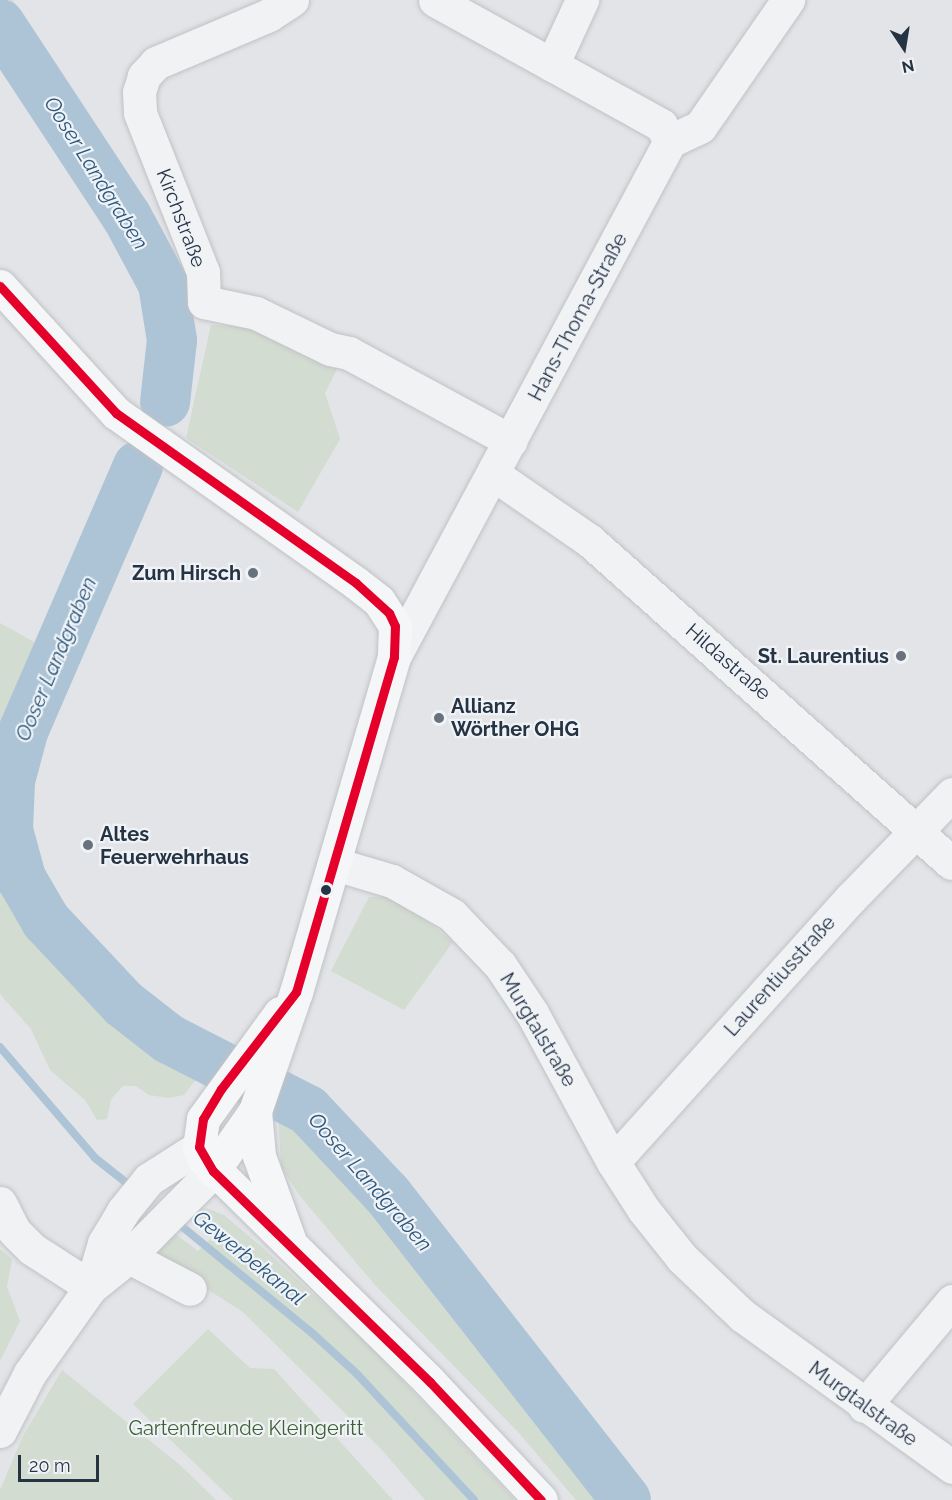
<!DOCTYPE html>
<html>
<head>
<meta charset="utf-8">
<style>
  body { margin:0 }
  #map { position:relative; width:952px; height:1500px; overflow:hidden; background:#e2e4e7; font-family:Raleway,sans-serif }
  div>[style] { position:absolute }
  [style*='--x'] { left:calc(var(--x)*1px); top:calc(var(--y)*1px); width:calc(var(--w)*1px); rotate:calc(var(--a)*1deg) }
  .green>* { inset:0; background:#d3dcd1 }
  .stream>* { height:8px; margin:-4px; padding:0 4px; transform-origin:4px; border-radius:4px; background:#adc4d6 }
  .river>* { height:50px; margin:-25px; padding:0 25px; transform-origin:25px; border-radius:25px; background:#adc4d6 }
  .roads { filter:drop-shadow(0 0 2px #c0c2c5) drop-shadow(0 0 2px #c0c2c5) }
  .minor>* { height:33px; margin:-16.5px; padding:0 16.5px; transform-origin:16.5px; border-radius:16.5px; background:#f1f2f4 }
  .major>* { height:33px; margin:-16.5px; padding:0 16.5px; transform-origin:16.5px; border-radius:16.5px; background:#f5f6f7 }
  .bus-1>* { height:9px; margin:-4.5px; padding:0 4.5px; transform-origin:4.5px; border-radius:4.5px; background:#e4002b }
  .dots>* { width:16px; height:16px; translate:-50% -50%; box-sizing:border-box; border:3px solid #eff3f7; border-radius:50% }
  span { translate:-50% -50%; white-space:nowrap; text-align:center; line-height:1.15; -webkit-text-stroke:4.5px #eff3f7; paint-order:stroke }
  .street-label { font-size:20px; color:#263343 }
  .poi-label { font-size:20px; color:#263343; font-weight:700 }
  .right { translate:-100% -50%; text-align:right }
  .left { translate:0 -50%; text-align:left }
  .park-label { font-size:20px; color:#3f6032 }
  .water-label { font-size:21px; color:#2c577b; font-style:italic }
  .north { position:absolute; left:874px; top:18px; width:60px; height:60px; -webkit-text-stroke:4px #eff3f7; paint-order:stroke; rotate:168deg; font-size:16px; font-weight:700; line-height:24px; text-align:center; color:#263343 }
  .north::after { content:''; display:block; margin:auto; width:21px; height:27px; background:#263343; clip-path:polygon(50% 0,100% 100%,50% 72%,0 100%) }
  .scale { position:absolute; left:18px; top:1455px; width:81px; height:27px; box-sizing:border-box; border:3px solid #263343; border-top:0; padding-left:8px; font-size:18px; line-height:21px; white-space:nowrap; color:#263343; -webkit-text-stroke:4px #eff3f7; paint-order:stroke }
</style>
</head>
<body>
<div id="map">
  <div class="green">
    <i style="clip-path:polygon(0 0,13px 0,142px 196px,189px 296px,186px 311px,134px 206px)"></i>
    <i style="clip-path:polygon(211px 325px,267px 328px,340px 363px,325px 393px,340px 439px,298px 512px,186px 438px)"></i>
    <i style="clip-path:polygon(0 623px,45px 648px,0 771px)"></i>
    <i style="clip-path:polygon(0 860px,20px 900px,55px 950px,100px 998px,137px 1030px,207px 1065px,184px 1095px,169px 1098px,149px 1095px,136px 1086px,123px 1086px,111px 1099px,107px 1119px,97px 1120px,85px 1100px,50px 1070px,31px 1029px,0 994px)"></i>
    <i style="clip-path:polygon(369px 897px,387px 897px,415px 912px,453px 942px,404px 1010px,331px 971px)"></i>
    <i style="clip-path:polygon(287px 1080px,345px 1122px,372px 1152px,540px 1361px,641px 1500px,576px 1500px,519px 1433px,375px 1285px,300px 1196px,281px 1167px,278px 1110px)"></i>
    <i style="clip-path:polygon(206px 1208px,224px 1215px,264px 1249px,374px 1350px,515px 1500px,425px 1500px,382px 1450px,243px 1312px,147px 1251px,169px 1229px,198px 1251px,217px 1233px,188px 1211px)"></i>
    <i style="clip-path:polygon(0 1249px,12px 1259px,7px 1287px,20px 1321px,0 1361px)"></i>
    <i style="clip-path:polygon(208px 1329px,250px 1368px,274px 1369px,393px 1500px,233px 1500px,133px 1404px)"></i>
    <i style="clip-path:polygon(62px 1370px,180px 1465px,216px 1500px,0 1500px,0 1490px,23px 1436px)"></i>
  </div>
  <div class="stream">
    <i style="--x:0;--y:1047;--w:146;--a:49.4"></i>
    <i style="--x:95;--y:1158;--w:48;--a:38.3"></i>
    <i style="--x:174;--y:1220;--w:177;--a:39.3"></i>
    <i style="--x:311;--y:1332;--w:62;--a:42.4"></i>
    <i style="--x:357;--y:1374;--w:172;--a:47.1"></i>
  </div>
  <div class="river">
    <i style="--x:0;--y:24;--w:231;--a:56.7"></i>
    <i style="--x:127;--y:217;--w:76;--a:61.8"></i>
    <i style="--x:163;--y:284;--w:57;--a:80.9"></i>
    <i style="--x:172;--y:340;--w:62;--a:96.4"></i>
    <i style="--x:138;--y:466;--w:290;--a:113.4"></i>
    <i style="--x:23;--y:732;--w:51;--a:104.9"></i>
    <i style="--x:10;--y:781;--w:49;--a:92.3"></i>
    <i style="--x:8;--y:830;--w:50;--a:74.8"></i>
    <i style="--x:21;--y:878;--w:50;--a:59.8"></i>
    <i style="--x:46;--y:921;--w:114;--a:46.8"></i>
    <i style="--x:124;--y:1004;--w:57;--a:37.9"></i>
    <i style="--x:169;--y:1039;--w:156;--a:27.1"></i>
    <i style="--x:308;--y:1110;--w:115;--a:46.8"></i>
    <i style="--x:387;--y:1194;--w:388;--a:52"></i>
  </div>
  <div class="roads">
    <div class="minor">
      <i style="--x:292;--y:0;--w:27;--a:147"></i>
      <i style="--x:269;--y:15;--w:123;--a:157"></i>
      <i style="--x:156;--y:63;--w:18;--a:133"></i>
      <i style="--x:144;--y:76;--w:17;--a:107"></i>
      <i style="--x:139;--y:92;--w:21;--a:87"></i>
      <i style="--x:140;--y:113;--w:171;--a:68.4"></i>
      <i style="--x:203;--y:272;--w:30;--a:88"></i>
      <i style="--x:204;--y:302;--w:53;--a:11.9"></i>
      <i style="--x:256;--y:313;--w:82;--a:25.9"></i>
      <i style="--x:330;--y:349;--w:19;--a:12"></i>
      <i style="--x:349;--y:353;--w:184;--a:28.5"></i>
      <i style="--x:552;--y:65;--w:72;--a:-65.2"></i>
      <i style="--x:670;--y:141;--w:33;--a:-25"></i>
      <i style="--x:700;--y:127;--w:155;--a:-55.3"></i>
      <i style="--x:493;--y:474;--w:118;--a:34.6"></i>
      <i style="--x:590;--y:541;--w:484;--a:41.7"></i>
      <i style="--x:394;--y:657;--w:585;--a:-61.86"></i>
      <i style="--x:670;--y:141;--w:18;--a:-119"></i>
      <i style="--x:661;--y:125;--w:258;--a:-151.1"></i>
      <i style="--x:335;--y:864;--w:59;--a:16.6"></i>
      <i style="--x:392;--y:881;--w:69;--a:29.5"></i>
      <i style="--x:452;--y:915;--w:69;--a:46.2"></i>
      <i style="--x:500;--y:965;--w:58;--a:56.3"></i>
      <i style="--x:532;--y:1013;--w:170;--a:61.5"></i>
      <i style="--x:613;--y:1162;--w:56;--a:57.4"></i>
      <i style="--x:643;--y:1209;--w:63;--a:51.5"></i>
      <i style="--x:682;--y:1258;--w:84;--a:43.6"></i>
      <i style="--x:743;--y:1316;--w:258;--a:35.8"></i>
      <i style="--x:613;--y:1162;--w:355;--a:-48"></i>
      <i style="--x:851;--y:898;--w:145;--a:-45.8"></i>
      <i style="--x:0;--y:1203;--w:31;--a:63"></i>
      <i style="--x:14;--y:1231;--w:25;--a:45"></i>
      <i style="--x:32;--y:1249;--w:70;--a:32.8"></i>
      <i style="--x:110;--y:1247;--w:90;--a:27.7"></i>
      <i style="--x:91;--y:1287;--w:45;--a:-38.7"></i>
      <i style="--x:126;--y:1259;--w:124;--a:-45.3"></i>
      <i style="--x:864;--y:1406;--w:137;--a:-50"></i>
      <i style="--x:0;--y:1431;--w:65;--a:-62.7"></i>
      <i style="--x:30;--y:1373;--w:105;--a:-54.7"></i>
      <i style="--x:91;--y:1287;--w:46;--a:-73.5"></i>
      <i style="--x:104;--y:1243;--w:37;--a:-59"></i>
      <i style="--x:123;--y:1211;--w:41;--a:-50.9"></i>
      <i style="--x:149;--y:1179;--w:59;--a:-32.6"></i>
    </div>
    <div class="major">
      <i style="--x:0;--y:286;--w:172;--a:47.6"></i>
      <i style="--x:116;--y:413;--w:294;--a:35.3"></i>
      <i style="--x:356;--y:583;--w:29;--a:38"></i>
      <i style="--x:379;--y:601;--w:30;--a:57"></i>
      <i style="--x:395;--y:626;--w:31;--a:92"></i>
      <i style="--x:394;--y:657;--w:349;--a:106.3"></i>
      <i style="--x:296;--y:992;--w:126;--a:109"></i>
      <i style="--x:255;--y:1111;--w:73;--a:125"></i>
      <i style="--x:280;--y:1013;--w:131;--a:126"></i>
      <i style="--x:203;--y:1119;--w:28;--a:98"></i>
      <i style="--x:199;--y:1147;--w:13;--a:67"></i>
      <i style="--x:204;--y:1159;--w:317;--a:44.6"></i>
      <i style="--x:430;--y:1382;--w:162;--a:46.8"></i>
      <i style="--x:255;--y:1111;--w:45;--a:84.9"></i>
      <i style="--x:259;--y:1156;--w:88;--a:70.1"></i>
    </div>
  </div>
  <div class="bus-1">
    <i style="--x:0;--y:286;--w:172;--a:47.6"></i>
    <i style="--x:116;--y:413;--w:294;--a:35.3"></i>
    <i style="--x:356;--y:583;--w:45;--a:42.3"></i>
    <i style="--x:389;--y:613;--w:14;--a:65"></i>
    <i style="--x:395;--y:626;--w:31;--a:92"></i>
    <i style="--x:394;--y:657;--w:349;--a:106.3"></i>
    <i style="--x:296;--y:992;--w:123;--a:127.7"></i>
    <i style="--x:221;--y:1089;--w:35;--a:121"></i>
    <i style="--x:203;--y:1119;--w:28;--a:98"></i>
    <i style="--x:199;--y:1147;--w:28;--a:60"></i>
    <i style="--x:213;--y:1171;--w:303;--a:44.2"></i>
    <i style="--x:430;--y:1382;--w:162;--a:46.8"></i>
  </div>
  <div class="dots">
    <i style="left:253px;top:573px;background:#68717c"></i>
    <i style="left:901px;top:656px;background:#68717c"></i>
    <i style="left:439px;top:718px;background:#68717c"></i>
    <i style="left:88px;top:845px;background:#68717c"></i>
    <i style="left:326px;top:890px;background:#263343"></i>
  </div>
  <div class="street-label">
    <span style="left:181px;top:218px;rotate:69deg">Kirchstraße</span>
    <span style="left:578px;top:317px;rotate:-62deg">Hans-Thoma-Straße</span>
    <span style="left:728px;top:662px;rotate:41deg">Hildastraße</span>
    <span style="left:780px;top:976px;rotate:-48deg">Laurentiusstraße</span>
    <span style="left:538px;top:1030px;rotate:59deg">Murgtalstraße</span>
    <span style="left:863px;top:1404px;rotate:36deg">Murgtalstraße</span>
  </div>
  <div class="poi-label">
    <span class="right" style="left:241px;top:573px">Zum Hirsch</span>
    <span class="right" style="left:889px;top:656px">St. Laurentius</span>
    <span class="left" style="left:451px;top:718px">Allianz<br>Wörther OHG</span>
    <span class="left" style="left:100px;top:846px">Altes<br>Feuerwehrhaus</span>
  </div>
  <div class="park-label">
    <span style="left:246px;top:1428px">Gartenfreunde Kleingeritt</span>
  </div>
  <div class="water-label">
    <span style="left:96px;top:173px;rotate:58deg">Ooser Landgraben</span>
    <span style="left:56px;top:659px;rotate:-67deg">Ooser Landgraben</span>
    <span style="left:370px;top:1182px;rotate:49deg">Ooser Landgraben</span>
    <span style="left:249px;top:1258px;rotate:39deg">Gewerbekanal</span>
  </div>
  <div class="north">N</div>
  <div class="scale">20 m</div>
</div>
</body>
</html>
